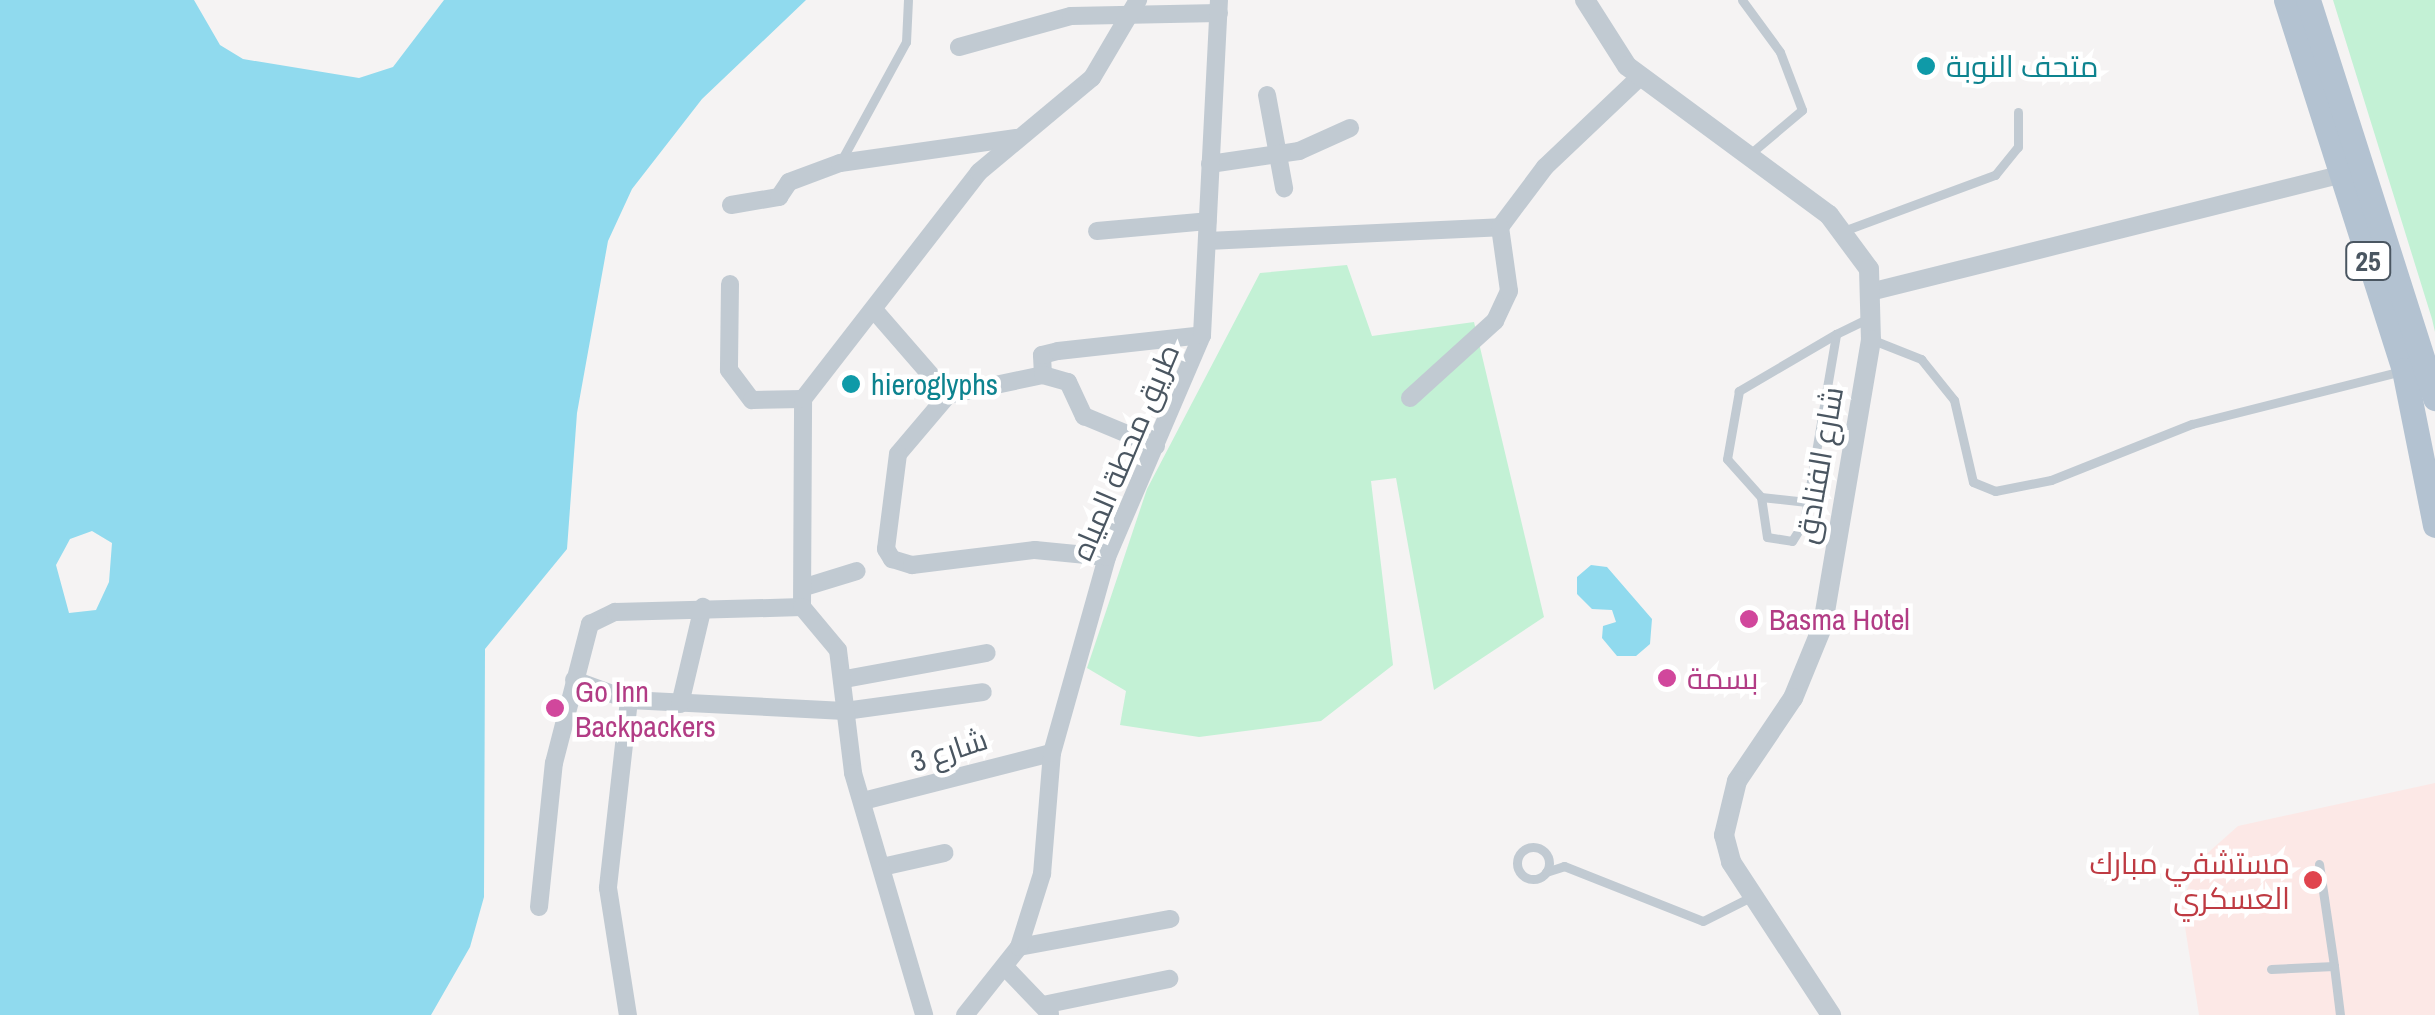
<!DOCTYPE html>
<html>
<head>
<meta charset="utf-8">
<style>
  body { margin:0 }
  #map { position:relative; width:2435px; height:1015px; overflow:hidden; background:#f5f3f3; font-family:"Archivo Narrow",Cairo,sans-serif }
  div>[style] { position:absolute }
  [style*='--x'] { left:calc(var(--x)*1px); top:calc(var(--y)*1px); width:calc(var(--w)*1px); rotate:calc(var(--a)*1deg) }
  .medical>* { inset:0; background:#fce8e6 }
  .green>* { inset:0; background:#c3f1d5 }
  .water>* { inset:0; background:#90daee }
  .service>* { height:9px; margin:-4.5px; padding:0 4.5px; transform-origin:4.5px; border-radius:4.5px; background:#c1cad2 }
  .service>.ring { margin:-4.5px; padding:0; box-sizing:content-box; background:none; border:9px solid #c1cad2; border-radius:50% }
  .minor>* { height:18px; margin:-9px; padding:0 9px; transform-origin:9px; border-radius:9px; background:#c1cad2 }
  .tertiary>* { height:20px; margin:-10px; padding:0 10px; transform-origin:10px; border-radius:10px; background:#c1cad2 }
  .primary>* { height:25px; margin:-12.5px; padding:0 12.5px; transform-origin:12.5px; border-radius:12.5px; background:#b3c2d1 }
  .dots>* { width:28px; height:28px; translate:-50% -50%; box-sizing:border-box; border:5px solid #fff; border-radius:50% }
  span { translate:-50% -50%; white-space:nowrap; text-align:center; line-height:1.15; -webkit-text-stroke:9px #fff; paint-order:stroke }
  .shield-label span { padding:2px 8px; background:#fff; border:2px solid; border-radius:8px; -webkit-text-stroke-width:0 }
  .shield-label { font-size:28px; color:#4a5661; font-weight:700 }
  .culture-label { font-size:30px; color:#0d838f }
  .left { translate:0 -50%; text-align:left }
  .street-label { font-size:30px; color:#4a5661 }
  .hotel-label { font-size:30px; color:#b23c85 }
  .health-label { font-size:30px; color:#be3a42 }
  .right { translate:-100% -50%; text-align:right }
</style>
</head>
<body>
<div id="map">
  <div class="medical">
    <i style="clip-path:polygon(2435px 783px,2435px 1015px,2199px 1015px,2181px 902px,2201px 859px,2238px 826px)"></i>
  </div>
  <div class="green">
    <i style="clip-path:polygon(2333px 0,2435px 0,2435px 332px,2432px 319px)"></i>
    <i style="clip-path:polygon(1347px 265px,1372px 336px,1474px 322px,1544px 617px,1434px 690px,1396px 478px,1371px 481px,1393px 665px,1321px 721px,1199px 737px,1120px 725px,1126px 691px,1087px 668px,1147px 489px,1260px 273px)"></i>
  </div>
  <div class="water">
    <i style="clip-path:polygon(evenodd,0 0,194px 0,220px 45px,243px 59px,359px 78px,393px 67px,444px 0,806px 0,702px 99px,632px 189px,608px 241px,577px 413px,567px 549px,485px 649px,484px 897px,470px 947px,431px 1015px,0 1015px,0 0,92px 531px,112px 543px,109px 582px,96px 610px,69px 613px,56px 565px,70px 539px,92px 531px)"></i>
    <i style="clip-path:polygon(1591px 565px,1607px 567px,1652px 619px,1650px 644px,1636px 656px,1617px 656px,1602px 638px,1603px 626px,1616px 622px,1612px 610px,1592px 609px,1577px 594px,1577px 577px)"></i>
  </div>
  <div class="service">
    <i style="--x:1742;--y:0;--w:64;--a:53.8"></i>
    <i style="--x:1780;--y:52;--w:62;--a:69.2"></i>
    <i style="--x:1802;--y:110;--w:68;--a:139.8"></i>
    <i style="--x:841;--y:161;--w:136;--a:-61.4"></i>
    <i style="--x:906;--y:42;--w:42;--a:-87.3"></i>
    <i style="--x:1846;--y:230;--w:159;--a:-20.3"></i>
    <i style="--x:1995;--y:175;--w:36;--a:-51"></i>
    <i style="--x:2018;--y:147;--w:35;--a:-90"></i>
    <i style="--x:1836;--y:334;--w:113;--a:149.6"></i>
    <i style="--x:1739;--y:391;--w:69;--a:100"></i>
    <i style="--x:1727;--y:459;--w:51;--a:48.2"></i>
    <i style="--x:1761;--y:497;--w:40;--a:81.5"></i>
    <i style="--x:1767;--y:537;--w:25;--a:9"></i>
    <i style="--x:1792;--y:541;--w:22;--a:-58"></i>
    <i style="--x:1804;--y:522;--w:191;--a:-80.3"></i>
    <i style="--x:1836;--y:334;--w:34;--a:-26"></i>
    <i style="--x:1873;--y:340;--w:52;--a:21.6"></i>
    <i style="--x:1921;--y:359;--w:53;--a:51.2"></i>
    <i style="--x:1954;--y:400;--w:84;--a:77"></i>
    <i style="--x:1973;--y:482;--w:24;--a:22"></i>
    <i style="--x:1995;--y:491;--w:57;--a:-11.1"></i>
    <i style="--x:2051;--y:480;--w:152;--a:-21.7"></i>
    <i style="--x:2192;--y:424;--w:217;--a:-14.2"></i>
    <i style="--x:1761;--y:497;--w:46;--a:6.2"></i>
    <i class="ring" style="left:1517px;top:847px;width:23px;height:23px"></i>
    <i style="--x:2319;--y:864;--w:103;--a:81.6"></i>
    <i style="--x:1546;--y:872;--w:19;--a:-18"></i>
    <i style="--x:1564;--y:866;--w:149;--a:21.6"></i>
    <i style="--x:1703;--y:921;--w:54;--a:-26.6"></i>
    <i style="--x:2271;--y:969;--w:63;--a:-2.7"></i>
    <i style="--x:2334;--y:966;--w:49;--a:83"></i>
  </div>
  <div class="minor">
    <i style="--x:959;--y:47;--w:116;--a:-15.5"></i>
    <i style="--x:1071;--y:16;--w:148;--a:-1.2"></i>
    <i style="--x:1267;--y:95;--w:95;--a:79.6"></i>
    <i style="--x:1210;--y:164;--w:90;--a:-8.3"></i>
    <i style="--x:1299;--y:151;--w:56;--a:-24.3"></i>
    <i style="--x:731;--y:205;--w:49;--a:-9.5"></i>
    <i style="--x:779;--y:197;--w:18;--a:-56"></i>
    <i style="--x:789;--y:182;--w:54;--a:-20.4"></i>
    <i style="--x:840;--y:163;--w:178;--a:-8.1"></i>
    <i style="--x:1097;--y:231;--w:111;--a:-5.1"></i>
    <i style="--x:1207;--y:241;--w:293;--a:-2.7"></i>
    <i style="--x:1500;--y:227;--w:75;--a:-53.1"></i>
    <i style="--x:1545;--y:167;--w:132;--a:-43.5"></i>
    <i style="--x:730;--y:284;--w:86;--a:90.7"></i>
    <i style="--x:729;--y:370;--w:38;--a:53"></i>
    <i style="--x:752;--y:400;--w:51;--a:-1.1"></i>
    <i style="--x:1874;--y:291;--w:479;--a:-14"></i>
    <i style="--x:875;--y:311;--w:111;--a:49"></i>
    <i style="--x:948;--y:395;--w:77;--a:130.3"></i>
    <i style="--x:898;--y:454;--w:96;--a:97.2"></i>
    <i style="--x:886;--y:549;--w:12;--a:59"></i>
    <i style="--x:892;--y:559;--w:21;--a:17"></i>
    <i style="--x:912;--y:565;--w:124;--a:-7"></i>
    <i style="--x:1035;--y:550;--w:72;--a:5.6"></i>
    <i style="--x:1043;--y:375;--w:20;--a:-93"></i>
    <i style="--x:1042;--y:355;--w:16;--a:-14"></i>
    <i style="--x:1058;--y:351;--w:145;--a:-6.3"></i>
    <i style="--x:948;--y:395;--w:97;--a:-11.9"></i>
    <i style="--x:1043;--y:375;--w:26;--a:16"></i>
    <i style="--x:1068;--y:382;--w:38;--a:65"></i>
    <i style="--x:1084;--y:416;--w:78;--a:22.6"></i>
    <i style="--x:1410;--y:398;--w:115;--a:-42.2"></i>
    <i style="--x:1495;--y:321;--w:33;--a:-65"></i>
    <i style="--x:1509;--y:291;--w:65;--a:-98"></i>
    <i style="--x:805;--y:587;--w:54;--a:-17.1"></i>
    <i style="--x:802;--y:607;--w:208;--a:-89.7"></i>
    <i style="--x:803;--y:399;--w:287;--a:-52.2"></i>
    <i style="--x:979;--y:172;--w:147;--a:-39.8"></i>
    <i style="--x:1092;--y:78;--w:91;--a:-59.5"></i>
    <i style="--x:845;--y:679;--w:144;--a:-10.4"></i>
    <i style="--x:574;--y:680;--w:59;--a:20"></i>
    <i style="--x:629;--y:700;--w:189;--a:96.4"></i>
    <i style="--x:608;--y:888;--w:129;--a:81.1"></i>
    <i style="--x:629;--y:700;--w:216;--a:2.9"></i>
    <i style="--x:845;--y:711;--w:139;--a:-7.8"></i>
    <i style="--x:680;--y:704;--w:100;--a:-76.7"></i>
    <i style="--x:863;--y:801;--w:195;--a:-14.3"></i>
    <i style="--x:882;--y:867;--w:64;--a:-12.7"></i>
    <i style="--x:539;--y:907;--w:145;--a:-84.1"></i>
    <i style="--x:554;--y:763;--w:144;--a:-75.5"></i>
    <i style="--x:590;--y:624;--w:28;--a:-26"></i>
    <i style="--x:615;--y:612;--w:187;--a:-1.5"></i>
    <i style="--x:802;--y:607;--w:56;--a:50.1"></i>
    <i style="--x:838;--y:650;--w:124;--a:83"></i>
    <i style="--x:853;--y:773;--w:252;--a:73.6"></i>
    <i style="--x:1019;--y:947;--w:154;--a:-10.5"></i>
    <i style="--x:1005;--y:967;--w:65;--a:46.2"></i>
    <i style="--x:1043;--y:1005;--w:129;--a:-11.7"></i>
    <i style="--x:965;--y:1015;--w:87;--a:-51.5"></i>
    <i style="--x:1019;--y:947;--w:77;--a:-72.5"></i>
    <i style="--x:1042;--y:874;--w:121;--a:-85.3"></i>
    <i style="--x:1052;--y:753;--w:204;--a:-74.3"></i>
    <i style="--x:1107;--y:557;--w:241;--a:-66.8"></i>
    <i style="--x:1202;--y:335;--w:335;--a:-87.1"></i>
  </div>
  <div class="tertiary">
    <i style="--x:1585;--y:0;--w:78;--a:57.5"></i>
    <i style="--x:1627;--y:66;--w:251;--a:36.4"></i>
    <i style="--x:1829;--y:215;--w:67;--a:53.5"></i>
    <i style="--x:1869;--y:269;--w:71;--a:88.4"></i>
    <i style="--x:1871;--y:340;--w:289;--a:99.6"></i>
    <i style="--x:1823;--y:625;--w:79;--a:112.3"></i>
    <i style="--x:1793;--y:698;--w:100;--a:124"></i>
    <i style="--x:1737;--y:781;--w:56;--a:103.5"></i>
    <i style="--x:1724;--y:835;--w:28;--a:75"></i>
    <i style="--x:1731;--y:862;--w:183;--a:56.8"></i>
  </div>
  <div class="primary">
    <i style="--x:2286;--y:0;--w:388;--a:72.3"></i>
    <i style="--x:2404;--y:370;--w:158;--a:78.7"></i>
    <i style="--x:2308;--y:0;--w:418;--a:72.3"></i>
  </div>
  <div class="dots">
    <i style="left:1926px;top:66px;background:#0f9aa8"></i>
    <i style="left:851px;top:384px;background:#0f9aa8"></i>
    <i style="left:1749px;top:619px;background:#d1479c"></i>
    <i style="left:1667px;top:678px;background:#d1479c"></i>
    <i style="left:555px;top:708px;background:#d1479c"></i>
    <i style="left:2313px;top:880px;background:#e0444e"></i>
  </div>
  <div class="shield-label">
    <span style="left:2368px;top:261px">25</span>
  </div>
  <div class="culture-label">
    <span class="left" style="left:1946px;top:66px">متحف النوبة</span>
    <span class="left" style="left:871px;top:384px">hieroglyphs</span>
  </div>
  <div class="street-label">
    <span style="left:1125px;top:452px;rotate:-67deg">طريق محطة المياه</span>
    <span style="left:1819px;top:465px;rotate:-80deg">شارع الفنادق</span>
    <span style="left:949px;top:750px;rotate:-18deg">شارع 3</span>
  </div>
  <div class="hotel-label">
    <span class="left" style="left:1769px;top:619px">Basma Hotel</span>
    <span class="left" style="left:1687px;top:678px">بسمة</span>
    <span class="left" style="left:575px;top:708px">Go Inn<br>Backpackers</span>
  </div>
  <div class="health-label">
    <span class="right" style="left:2290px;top:880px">مستشفي مبارك<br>العسكري</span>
  </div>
</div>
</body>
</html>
